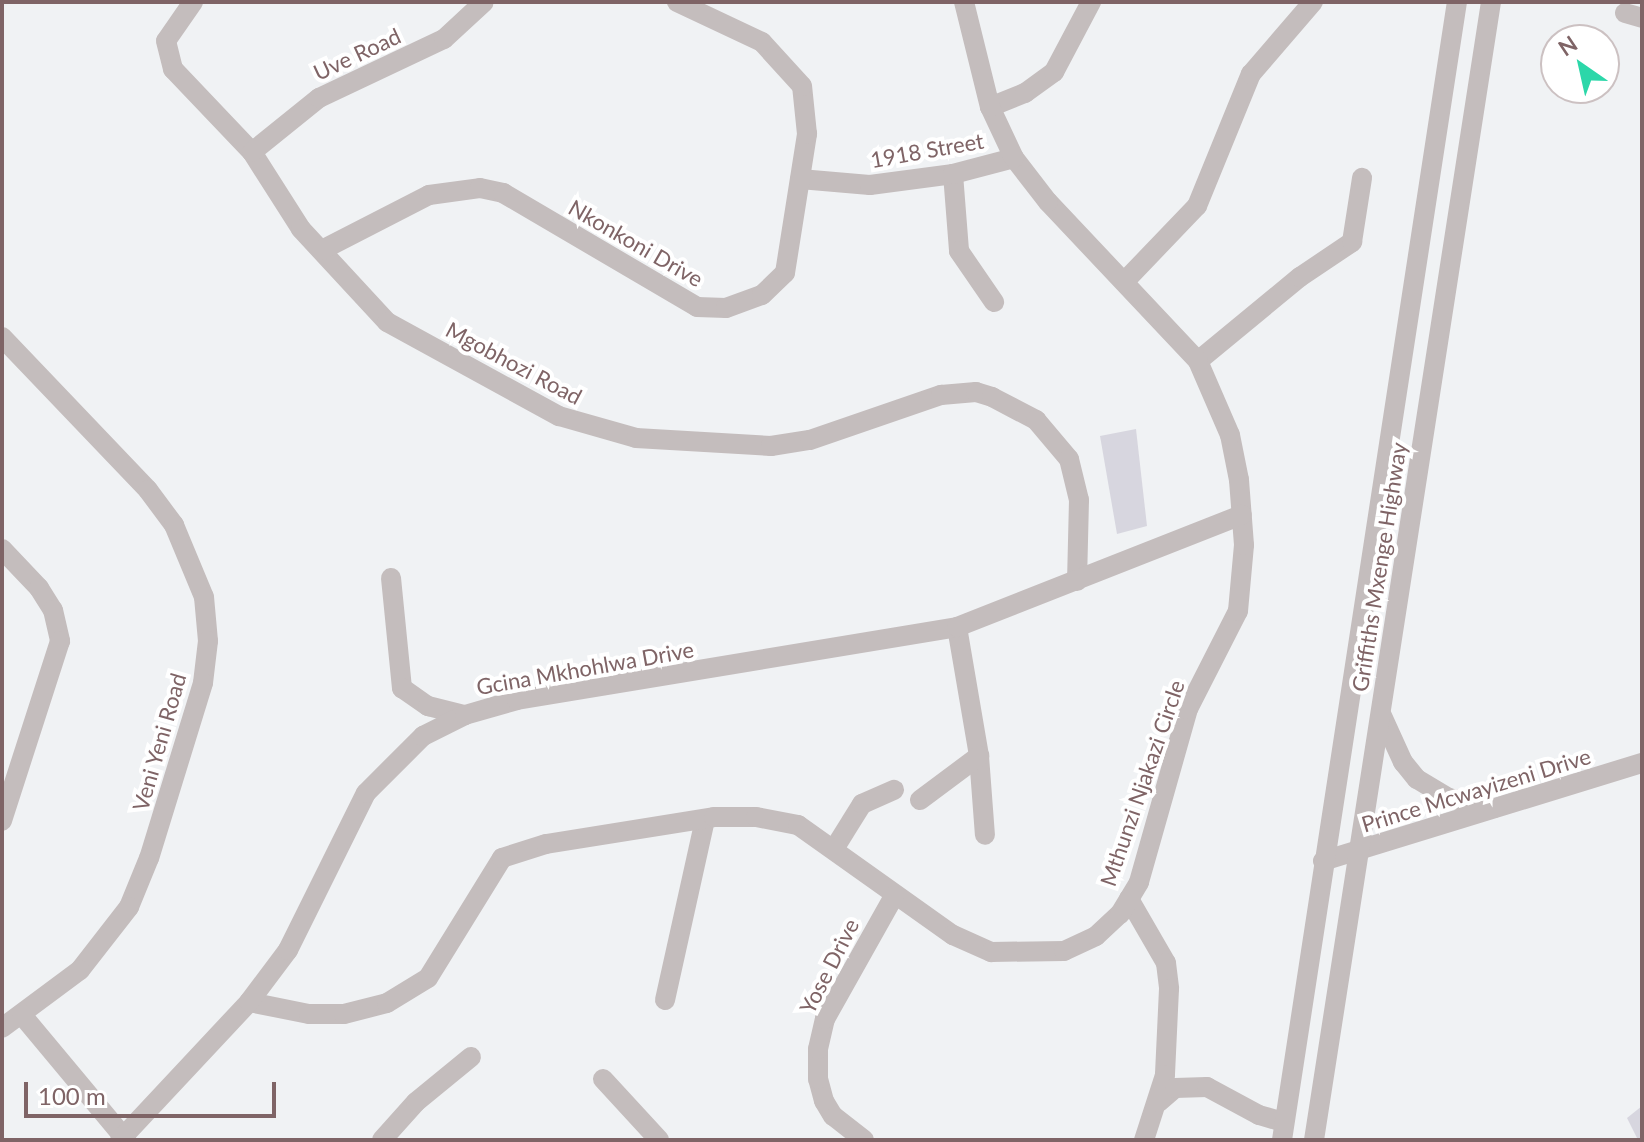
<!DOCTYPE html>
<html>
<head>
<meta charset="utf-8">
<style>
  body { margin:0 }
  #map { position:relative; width:1644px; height:1142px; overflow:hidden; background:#f0f2f4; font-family:Lato,sans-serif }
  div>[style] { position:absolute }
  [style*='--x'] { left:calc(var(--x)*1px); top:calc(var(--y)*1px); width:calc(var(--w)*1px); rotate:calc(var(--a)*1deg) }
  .green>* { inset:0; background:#d7d6df }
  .minor>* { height:20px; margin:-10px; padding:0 10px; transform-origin:10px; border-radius:10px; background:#c4bdbd }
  span { translate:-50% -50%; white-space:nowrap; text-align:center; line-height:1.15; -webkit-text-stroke:8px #fff; paint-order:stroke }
  .street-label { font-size:22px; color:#7f6466 }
  .frame { position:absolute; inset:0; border:4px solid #7f6466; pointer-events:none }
  .north { position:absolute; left:1540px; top:24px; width:80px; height:80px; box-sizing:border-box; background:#fff; border:2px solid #ccc1c2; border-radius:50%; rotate:326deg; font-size:22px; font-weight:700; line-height:32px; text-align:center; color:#7f6466 }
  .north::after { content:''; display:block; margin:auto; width:28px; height:36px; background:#2cd7a9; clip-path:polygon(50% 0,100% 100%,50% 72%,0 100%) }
  .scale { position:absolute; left:24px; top:1082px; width:252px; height:36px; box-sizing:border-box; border:4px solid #7f6466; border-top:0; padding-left:10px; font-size:24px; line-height:28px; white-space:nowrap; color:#7f6466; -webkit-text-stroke:6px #fff; paint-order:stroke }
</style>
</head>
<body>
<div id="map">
  <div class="green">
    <i style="clip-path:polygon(1136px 429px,1147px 526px,1117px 534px,1100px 436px)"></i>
    <i style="clip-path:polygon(1642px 1106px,1642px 1140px,1638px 1140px,1627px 1118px)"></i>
  </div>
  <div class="minor">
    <i style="--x:193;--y:2;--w:47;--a:124.7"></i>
    <i style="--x:166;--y:41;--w:29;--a:76"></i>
    <i style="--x:173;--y:69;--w:115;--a:46.4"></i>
    <i style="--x:252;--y:152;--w:91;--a:57.5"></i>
    <i style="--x:301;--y:229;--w:127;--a:47.2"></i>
    <i style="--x:387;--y:322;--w:196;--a:28.7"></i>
    <i style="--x:559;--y:416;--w:80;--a:15.9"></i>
    <i style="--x:636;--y:438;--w:135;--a:3.4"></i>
    <i style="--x:771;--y:446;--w:39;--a:-9"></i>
    <i style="--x:810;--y:440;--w:139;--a:-19"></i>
    <i style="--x:941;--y:395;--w:35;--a:-5"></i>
    <i style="--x:976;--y:392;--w:17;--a:17"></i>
    <i style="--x:992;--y:397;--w:50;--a:27.6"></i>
    <i style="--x:1036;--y:420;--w:51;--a:49.8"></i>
    <i style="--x:1069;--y:459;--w:42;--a:76.3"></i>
    <i style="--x:1079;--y:500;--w:81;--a:91.4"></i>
    <i style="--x:1625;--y:13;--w:18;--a:16"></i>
    <i style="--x:990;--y:107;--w:38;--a:-22"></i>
    <i style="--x:1025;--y:93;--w:36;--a:-36"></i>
    <i style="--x:1054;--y:72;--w:79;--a:-62.1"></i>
    <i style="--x:252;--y:152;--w:86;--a:-38.9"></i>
    <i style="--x:319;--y:98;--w:138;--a:-25.3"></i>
    <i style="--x:444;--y:39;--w:54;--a:-42.8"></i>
    <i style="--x:953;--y:174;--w:77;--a:85.5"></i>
    <i style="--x:959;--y:251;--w:62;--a:55.5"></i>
    <i style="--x:800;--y:179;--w:70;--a:4.9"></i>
    <i style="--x:870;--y:185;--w:84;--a:-7.5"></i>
    <i style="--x:953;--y:174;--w:63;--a:-14.7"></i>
    <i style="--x:322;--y:250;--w:120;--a:-27.2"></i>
    <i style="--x:429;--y:195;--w:51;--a:-7.8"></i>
    <i style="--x:480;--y:188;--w:24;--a:12"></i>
    <i style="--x:503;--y:193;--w:225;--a:30.4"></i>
    <i style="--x:697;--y:307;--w:29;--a:2"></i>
    <i style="--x:726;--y:308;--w:38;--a:-20"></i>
    <i style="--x:762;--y:295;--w:32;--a:-44"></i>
    <i style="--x:785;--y:273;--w:141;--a:-81"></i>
    <i style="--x:807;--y:134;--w:48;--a:-95.9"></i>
    <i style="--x:802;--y:86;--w:59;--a:-132.3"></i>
    <i style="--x:762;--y:42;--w:94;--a:-154.8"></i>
    <i style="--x:1125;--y:281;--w:104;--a:-46.2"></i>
    <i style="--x:1197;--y:206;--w:143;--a:-67.8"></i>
    <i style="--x:1251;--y:74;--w:95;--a:-49.3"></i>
    <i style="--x:2;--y:337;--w:211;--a:46.3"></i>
    <i style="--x:148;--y:490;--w:44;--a:53.4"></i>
    <i style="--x:174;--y:525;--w:78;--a:67.4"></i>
    <i style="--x:204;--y:597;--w:44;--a:84.8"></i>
    <i style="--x:208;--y:641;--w:42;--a:96.8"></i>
    <i style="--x:203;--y:683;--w:183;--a:107.1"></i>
    <i style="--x:149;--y:858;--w:53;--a:112.2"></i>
    <i style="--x:129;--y:907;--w:80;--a:127.9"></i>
    <i style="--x:80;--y:970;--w:97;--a:143.4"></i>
    <i style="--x:1198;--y:361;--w:132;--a:-39.5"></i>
    <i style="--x:1300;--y:277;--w:63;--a:-33.9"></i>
    <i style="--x:1352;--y:242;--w:65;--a:-81.1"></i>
    <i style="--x:2;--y:549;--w:54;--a:46.5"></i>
    <i style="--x:39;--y:588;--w:26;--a:58"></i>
    <i style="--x:53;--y:610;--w:32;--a:77"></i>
    <i style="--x:60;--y:641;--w:189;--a:107.9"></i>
    <i style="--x:391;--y:578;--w:111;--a:84.3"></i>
    <i style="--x:402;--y:688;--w:32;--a:35"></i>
    <i style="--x:428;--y:706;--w:38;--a:14"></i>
    <i style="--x:957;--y:627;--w:131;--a:80.3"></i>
    <i style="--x:979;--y:756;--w:79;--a:85.7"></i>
    <i style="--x:1382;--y:716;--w:51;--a:65.5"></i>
    <i style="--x:1403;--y:762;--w:22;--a:51"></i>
    <i style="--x:1417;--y:779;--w:37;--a:31"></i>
    <i style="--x:1449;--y:798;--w:46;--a:12.5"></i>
    <i style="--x:920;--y:800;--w:74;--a:-36.7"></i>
    <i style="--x:834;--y:849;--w:53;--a:-58.1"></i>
    <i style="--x:862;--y:804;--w:35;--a:-24"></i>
    <i style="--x:1323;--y:861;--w:334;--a:-17.1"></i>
    <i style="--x:1129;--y:899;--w:74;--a:60"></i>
    <i style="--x:1166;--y:963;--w:26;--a:83"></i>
    <i style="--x:1169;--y:989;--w:86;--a:92.7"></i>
    <i style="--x:1165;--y:1075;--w:68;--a:107.9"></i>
    <i style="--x:665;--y:1000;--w:185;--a:-77.5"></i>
    <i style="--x:249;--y:1002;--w:61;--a:11.3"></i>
    <i style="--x:309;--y:1014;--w:35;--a:0"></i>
    <i style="--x:344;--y:1014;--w:44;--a:-14.3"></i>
    <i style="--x:387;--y:1003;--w:48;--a:-31.4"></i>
    <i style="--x:428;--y:978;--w:141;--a:-58.3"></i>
    <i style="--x:502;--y:858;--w:46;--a:-17.7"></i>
    <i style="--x:546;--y:844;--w:170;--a:-9.1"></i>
    <i style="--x:714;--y:817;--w:42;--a:0"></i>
    <i style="--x:756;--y:817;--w:43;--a:10.8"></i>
    <i style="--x:798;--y:825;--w:190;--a:35.4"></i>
    <i style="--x:953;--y:935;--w:42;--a:24.1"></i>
    <i style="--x:991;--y:952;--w:73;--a:-0.8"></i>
    <i style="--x:1064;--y:951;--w:35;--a:-25"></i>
    <i style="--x:1096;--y:936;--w:33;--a:-43"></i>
    <i style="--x:1120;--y:914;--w:37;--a:-59"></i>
    <i style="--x:1139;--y:882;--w:180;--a:-74.2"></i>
    <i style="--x:1188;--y:709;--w:110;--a:-63"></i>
    <i style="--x:1238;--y:611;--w:66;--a:-84.8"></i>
    <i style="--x:1244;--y:545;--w:65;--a:-94.4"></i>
    <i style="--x:1239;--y:480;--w:46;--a:-101.3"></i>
    <i style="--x:1230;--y:435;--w:81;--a:-113.4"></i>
    <i style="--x:1198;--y:361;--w:219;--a:-133.3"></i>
    <i style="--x:1048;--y:202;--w:56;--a:-127.7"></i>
    <i style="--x:1014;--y:158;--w:56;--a:-115.2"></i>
    <i style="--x:990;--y:107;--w:108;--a:-103.9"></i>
    <i style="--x:22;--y:1015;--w:163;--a:50.2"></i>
    <i style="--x:603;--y:1079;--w:83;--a:47.4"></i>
    <i style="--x:1159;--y:1102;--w:21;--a:-41"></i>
    <i style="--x:1175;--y:1088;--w:32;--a:-2"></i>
    <i style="--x:1207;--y:1087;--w:59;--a:28.3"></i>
    <i style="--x:1259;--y:1115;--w:26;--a:16"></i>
    <i style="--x:120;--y:1140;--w:189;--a:-46.9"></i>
    <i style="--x:249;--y:1002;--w:65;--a:-53.1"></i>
    <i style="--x:288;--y:950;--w:175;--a:-63.6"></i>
    <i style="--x:366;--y:793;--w:81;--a:-45"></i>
    <i style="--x:423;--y:736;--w:47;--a:-26.6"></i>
    <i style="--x:465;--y:715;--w:54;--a:-16.1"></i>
    <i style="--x:517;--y:700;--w:446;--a:-9.4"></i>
    <i style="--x:957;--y:627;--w:306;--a:-21.5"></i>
    <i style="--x:382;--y:1140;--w:51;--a:-48.2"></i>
    <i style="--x:416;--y:1102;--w:71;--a:-39.3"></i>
    <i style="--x:864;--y:1140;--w:39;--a:-142"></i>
    <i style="--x:833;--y:1116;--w:17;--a:-121"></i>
    <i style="--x:824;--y:1101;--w:23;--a:-105"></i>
    <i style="--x:818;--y:1079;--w:30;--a:-90"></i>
    <i style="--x:818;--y:1049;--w:31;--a:-77"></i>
    <i style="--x:825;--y:1019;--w:141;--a:-60.7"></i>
    <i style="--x:1282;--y:1140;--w:1151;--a:-81.26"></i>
    <i style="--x:1314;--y:1140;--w:1152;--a:-81.16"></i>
  </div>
  <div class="street-label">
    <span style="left:357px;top:54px;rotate:-25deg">Uve Road</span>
    <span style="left:927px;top:150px;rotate:-10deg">1918 Street</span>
    <span style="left:636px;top:243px;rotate:30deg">Nkonkoni Drive</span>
    <span style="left:514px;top:363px;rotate:28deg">Mgobhozi Road</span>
    <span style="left:1379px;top:567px;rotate:-81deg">Griffiths Mxenge Highway</span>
    <span style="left:585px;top:668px;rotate:-10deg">Gcina Mkhohlwa Drive</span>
    <span style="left:159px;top:742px;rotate:-74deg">Veni Yeni Road</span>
    <span style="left:1142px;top:783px;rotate:-71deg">Mthunzi Njakazi Circle</span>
    <span style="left:1476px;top:790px;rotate:-17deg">Prince Mcwayizeni Drive</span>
    <span style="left:829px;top:966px;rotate:-63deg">Yose Drive</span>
  </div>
  <div class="frame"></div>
  <div class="north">N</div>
  <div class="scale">100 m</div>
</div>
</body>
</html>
